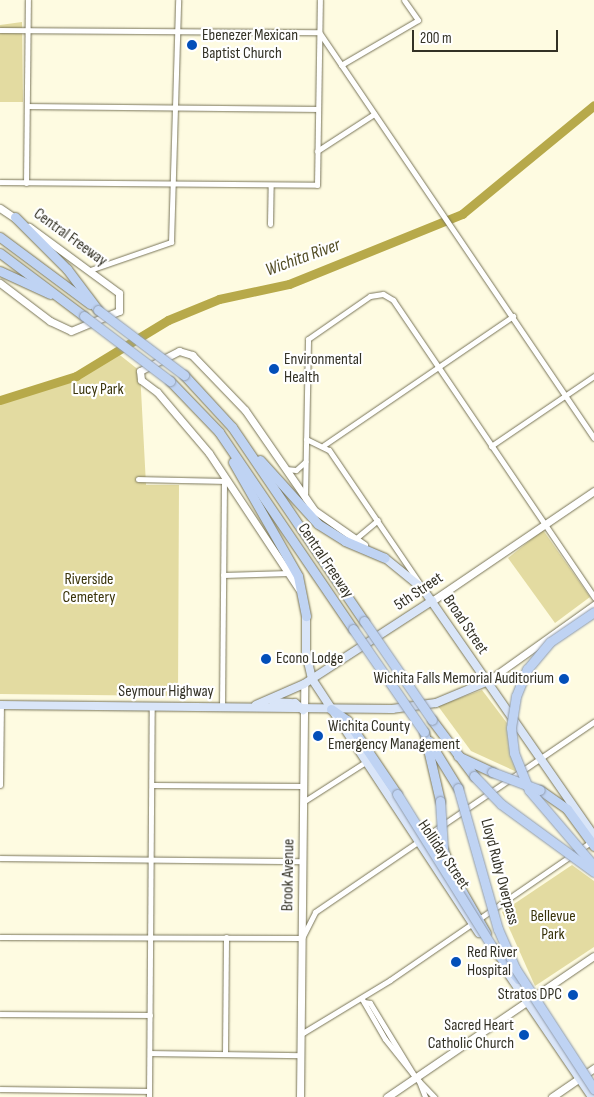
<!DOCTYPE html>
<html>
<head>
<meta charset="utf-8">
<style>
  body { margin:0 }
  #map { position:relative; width:594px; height:1097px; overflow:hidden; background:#fefbe1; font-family:"Sofia Sans Condensed",sans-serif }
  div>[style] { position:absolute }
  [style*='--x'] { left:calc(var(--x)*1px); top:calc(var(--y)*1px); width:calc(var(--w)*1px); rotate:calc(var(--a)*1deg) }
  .green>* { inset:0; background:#e3dba1 }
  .river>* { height:9px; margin:-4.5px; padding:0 4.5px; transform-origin:4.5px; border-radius:4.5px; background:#b7a94a }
  .roads { filter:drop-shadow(0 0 1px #797559) drop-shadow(0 0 1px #797559) }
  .street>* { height:5px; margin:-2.5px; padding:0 2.5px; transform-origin:2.5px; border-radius:2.5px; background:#fff }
  .secondary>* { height:7px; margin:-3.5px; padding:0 3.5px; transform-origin:3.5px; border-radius:3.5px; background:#fff }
  .primary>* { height:8px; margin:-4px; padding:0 4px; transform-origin:4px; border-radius:4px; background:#d9e5f8 }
  .highway>* { height:9px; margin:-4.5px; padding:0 4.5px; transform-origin:4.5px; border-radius:4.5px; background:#bfd3f3 }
  .bridges { filter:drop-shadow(0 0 1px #8e9aab) drop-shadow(0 0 1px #8e9aab) }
  .highway-bridge>* { height:9px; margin:-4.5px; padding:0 4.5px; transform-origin:4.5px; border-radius:4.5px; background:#bfd3f3 }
  .dots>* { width:14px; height:14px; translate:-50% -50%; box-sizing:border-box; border:2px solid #fff; border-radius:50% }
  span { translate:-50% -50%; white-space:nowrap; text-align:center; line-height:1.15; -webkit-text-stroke:4.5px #fff; paint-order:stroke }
  .poi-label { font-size:16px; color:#333125 }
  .left { translate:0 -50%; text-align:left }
  .right { translate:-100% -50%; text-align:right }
  .street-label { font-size:16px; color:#333125 }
  .park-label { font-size:16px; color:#3a340a }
  .water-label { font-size:18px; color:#514b23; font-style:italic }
  .scale { position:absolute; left:412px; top:30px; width:146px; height:22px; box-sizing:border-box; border:2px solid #333125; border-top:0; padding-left:6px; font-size:15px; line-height:18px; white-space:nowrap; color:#333125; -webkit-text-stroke:4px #fff; paint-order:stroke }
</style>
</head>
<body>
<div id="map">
  <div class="green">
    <i style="clip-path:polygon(22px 22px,23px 102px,0 102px,0 25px)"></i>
    <i style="clip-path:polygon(116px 352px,140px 371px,146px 485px,179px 485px,178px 696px,0 694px,0 400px,76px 376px)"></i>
    <i style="clip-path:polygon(543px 530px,590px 597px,555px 623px,508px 558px)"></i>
    <i style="clip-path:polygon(482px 690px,510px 727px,517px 772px,471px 751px,438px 706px)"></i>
    <i style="clip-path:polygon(572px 865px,594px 881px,594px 947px,535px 986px,502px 912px)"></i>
  </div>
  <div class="river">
    <i style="--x:0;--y:400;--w:80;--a:-17.5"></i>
    <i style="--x:76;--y:376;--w:108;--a:-31.3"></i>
    <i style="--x:168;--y:320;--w:55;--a:-22.4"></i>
    <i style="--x:219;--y:299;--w:72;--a:-12.1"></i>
    <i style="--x:289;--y:284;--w:187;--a:-22"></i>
    <i style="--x:462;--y:214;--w:171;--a:-39.5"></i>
  </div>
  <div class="roads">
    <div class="street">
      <i style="--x:0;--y:30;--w:319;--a:0.4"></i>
      <i style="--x:319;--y:32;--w:490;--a:55.9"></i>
      <i style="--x:341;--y:65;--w:89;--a:-30.3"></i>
      <i style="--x:418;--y:20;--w:24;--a:-125"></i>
      <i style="--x:27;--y:106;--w:291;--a:0.6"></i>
      <i style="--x:317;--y:151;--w:68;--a:-33"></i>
      <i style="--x:0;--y:182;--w:317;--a:0.5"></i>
      <i style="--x:317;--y:185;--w:185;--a:-89.1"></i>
      <i style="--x:26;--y:183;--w:183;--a:-89.4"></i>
      <i style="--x:270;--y:224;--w:39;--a:-89"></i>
      <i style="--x:90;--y:270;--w:86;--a:-19.1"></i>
      <i style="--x:171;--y:242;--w:242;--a:-88.3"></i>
      <i style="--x:306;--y:439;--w:25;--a:26"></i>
      <i style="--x:329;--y:450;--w:166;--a:55.8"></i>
      <i style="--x:324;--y:445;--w:229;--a:-34.3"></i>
      <i style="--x:491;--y:446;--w:125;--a:-34.2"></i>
      <i style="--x:286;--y:469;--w:10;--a:6"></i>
      <i style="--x:296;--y:470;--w:13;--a:-42"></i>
      <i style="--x:138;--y:479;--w:86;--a:1.3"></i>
      <i style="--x:224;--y:481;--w:225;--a:90.5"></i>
      <i style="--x:305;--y:498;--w:159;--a:-88.9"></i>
      <i style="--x:308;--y:339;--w:75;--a:-34.7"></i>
      <i style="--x:370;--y:296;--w:13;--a:-9"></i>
      <i style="--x:383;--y:294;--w:12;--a:31"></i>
      <i style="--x:393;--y:300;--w:359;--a:55.9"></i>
      <i style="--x:354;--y:540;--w:31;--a:-40"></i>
      <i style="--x:223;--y:575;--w:66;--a:-1.7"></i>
      <i style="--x:0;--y:785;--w:80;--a:-89.3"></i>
      <i style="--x:152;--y:785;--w:152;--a:0.4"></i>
      <i style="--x:303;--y:802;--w:72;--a:-32.6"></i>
      <i style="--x:0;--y:858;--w:303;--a:0.6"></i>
      <i style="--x:0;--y:937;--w:302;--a:0.2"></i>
      <i style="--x:302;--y:938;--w:29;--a:-63"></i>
      <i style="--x:315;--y:912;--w:338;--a:-34.3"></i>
      <i style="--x:362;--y:999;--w:46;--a:60.1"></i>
      <i style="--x:385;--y:1039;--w:45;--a:51.3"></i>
      <i style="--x:364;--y:1002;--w:6;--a:9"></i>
      <i style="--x:370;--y:1003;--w:87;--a:58.7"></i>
      <i style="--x:415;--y:1077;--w:28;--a:46"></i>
      <i style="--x:0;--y:1014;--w:150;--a:0.4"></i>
      <i style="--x:301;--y:1034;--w:104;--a:-31.2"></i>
      <i style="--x:390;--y:980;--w:245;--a:-34.5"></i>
      <i style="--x:150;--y:1053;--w:151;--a:0.8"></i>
      <i style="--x:225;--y:1054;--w:117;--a:-89.5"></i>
      <i style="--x:419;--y:1081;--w:17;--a:69"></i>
      <i style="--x:0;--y:1089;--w:149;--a:0.8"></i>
      <i style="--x:149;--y:1097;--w:391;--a:-89.6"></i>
    </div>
    <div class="secondary">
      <i style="--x:0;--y:208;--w:22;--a:34"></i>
      <i style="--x:0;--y:283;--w:63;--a:37.2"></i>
      <i style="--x:50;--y:321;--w:23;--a:25"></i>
      <i style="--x:71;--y:331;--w:52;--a:-22.6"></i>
      <i style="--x:119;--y:311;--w:18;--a:-90"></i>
      <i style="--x:119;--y:293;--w:112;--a:-143.7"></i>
      <i style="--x:299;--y:589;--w:163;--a:-123.5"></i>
      <i style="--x:209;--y:453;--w:80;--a:-130.4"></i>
      <i style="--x:157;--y:392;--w:20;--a:-143"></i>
      <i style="--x:141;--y:380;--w:9;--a:-96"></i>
      <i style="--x:140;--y:371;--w:44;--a:-27.1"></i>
      <i style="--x:179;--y:351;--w:14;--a:17"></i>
      <i style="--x:192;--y:355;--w:76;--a:46.1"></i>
      <i style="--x:245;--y:410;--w:121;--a:55.4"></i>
      <i style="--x:314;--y:510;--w:61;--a:35"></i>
      <i style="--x:432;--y:601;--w:196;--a:-34.2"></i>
      <i style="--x:486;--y:682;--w:133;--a:-35.5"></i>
      <i style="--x:300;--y:1097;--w:413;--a:-89.4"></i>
      <i style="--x:387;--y:1097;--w:250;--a:-34.3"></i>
      <i style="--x:552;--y:1097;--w:51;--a:-34.6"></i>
    </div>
    <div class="primary">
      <i style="--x:385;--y:558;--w:49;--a:39.2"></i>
      <i style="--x:423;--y:589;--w:300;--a:55.3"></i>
      <i style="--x:306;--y:616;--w:37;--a:90"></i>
      <i style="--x:306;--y:653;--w:27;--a:77"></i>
      <i style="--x:312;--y:679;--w:304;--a:56.7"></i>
      <i style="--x:273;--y:702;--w:22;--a:3"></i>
      <i style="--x:295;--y:703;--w:11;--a:41"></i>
      <i style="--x:0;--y:705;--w:392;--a:0.6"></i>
      <i style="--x:392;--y:709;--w:44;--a:-7.8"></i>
      <i style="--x:436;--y:703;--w:54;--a:-22.8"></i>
      <i style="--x:256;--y:705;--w:52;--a:-23.6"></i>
      <i style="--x:304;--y:684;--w:153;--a:-33"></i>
      <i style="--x:505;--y:969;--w:155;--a:55.8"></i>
    </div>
    <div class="highway">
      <i style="--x:15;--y:217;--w:74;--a:45"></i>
      <i style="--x:67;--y:269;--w:51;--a:52.9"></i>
      <i style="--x:0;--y:237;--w:112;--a:36.7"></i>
      <i style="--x:0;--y:253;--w:105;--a:36.9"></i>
      <i style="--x:0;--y:271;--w:55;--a:24.7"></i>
      <i style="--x:184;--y:375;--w:71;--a:47.3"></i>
      <i style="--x:232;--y:427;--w:235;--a:55.8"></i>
      <i style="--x:170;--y:381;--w:71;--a:46.1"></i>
      <i style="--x:219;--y:432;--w:238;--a:55.8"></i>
      <i style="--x:260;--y:460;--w:86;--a:47.8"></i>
      <i style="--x:318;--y:524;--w:32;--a:32"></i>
      <i style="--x:345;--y:541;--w:43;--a:23"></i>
      <i style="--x:233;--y:462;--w:131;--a:60.3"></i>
      <i style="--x:298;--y:576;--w:41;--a:78.7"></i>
      <i style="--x:331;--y:709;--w:19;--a:35"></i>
      <i style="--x:347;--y:720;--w:89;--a:56"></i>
      <i style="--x:432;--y:720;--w:70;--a:53.1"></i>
      <i style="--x:424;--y:732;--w:71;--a:76.9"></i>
      <i style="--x:429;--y:741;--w:55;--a:58.3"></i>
      <i style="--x:458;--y:756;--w:38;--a:25"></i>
      <i style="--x:540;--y:790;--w:33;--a:35"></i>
      <i style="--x:567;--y:809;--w:46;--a:53.9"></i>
      <i style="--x:443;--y:849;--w:27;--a:70"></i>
      <i style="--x:452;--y:874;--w:68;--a:60"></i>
      <i style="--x:493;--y:948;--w:40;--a:51"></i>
    </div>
  </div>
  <div class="bridges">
    <div class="highway-bridge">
      <i style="--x:98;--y:310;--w:108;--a:37.1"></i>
      <i style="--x:84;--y:316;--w:108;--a:37.1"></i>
      <i style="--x:594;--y:612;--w:53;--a:145.7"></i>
      <i style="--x:550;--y:642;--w:35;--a:130"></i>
      <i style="--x:527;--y:669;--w:29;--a:112"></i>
      <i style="--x:516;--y:696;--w:32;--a:99"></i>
      <i style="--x:511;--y:728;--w:25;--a:83"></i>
      <i style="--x:514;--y:753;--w:40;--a:68"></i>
      <i style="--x:529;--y:790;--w:100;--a:49.5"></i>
      <i style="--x:364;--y:621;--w:120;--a:55.5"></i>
      <i style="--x:353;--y:629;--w:125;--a:55.4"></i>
      <i style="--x:492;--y:772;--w:51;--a:20.6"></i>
      <i style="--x:474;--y:776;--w:39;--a:46"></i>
      <i style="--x:501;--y:804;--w:115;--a:36.2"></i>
      <i style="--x:458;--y:788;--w:147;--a:74.2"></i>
      <i style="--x:498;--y:929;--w:43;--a:66.4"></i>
      <i style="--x:515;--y:968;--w:145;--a:56.9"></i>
      <i style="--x:397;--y:794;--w:181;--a:58.1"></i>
      <i style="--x:440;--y:801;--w:48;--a:86.4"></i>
    </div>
  </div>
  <div class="dots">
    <i style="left:192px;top:45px;background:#034fb9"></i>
    <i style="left:274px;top:369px;background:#034fb9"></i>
    <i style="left:266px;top:659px;background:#034fb9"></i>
    <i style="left:564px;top:679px;background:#034fb9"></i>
    <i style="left:318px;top:736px;background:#034fb9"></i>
    <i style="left:456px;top:962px;background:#034fb9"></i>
    <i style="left:573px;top:995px;background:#034fb9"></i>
    <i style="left:524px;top:1035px;background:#034fb9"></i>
  </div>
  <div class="poi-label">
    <span class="left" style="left:202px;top:45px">Ebenezer Mexican<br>Baptist Church</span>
    <span class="left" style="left:284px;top:369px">Environmental<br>Health</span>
    <span class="left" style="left:276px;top:659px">Econo Lodge</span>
    <span class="right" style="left:554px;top:679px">Wichita Falls Memorial Auditorium</span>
    <span class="left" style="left:328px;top:736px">Wichita County<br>Emergency Management</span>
    <span class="left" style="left:467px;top:962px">Red River<br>Hospital</span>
    <span class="right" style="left:562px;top:995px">Stratos DPC</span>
    <span class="right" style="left:514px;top:1035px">Sacred Heart<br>Catholic Church</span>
  </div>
  <div class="street-label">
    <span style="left:70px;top:238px;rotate:36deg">Central Freeway</span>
    <span style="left:325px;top:561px;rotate:56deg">Central Freeway</span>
    <span style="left:419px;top:592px;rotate:-34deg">5th Street</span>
    <span style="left:465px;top:625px;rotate:56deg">Broad Street</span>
    <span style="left:166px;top:692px">Seymour Highway</span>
    <span style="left:443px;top:855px;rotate:56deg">Holliday Street</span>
    <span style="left:499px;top:872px;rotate:75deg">Lloyd Ruby Overpass</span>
    <span style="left:289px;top:875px;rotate:-89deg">Brook Avenue</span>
  </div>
  <div class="park-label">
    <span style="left:98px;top:390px">Lucy Park</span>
    <span style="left:89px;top:589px">Riverside<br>Cemetery</span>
    <span style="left:553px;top:926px">Bellevue<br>Park</span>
  </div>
  <div class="water-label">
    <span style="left:303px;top:258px;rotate:-20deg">Wichita River</span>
  </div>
  <div class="scale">200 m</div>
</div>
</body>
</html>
